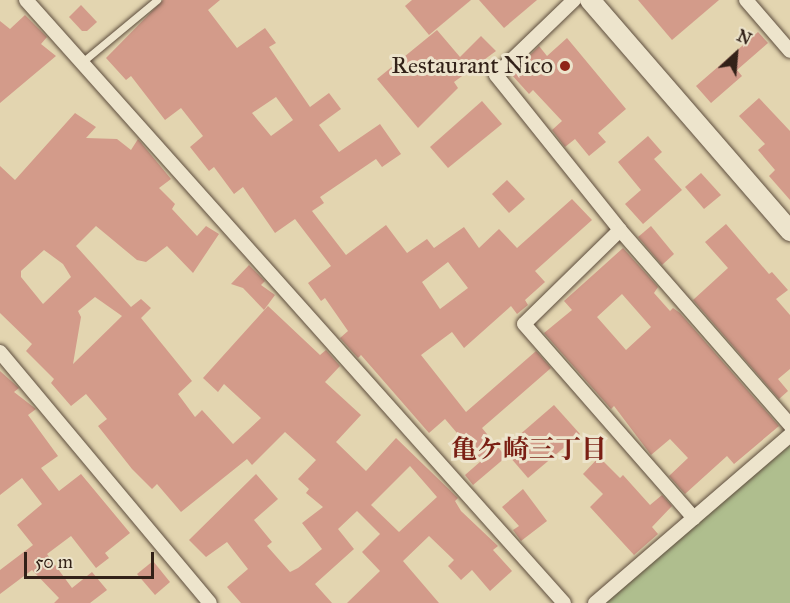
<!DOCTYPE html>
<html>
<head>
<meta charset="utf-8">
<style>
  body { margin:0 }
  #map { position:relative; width:790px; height:603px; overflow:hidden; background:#e3d5b0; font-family:"IM FELL Great Primer","Noto Serif JP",serif }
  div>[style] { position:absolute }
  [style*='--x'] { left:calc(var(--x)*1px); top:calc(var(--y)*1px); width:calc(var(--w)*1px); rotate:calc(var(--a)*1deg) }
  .green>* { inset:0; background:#afbe8e }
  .building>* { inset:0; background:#d39b8a }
  .roads { filter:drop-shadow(0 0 2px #5e4e3e) drop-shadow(0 0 2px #5e4e3e) }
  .lane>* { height:7px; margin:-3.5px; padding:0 3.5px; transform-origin:3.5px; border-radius:3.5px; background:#ede4cc }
  .street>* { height:14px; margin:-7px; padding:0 7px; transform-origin:7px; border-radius:7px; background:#ede4cc }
  .secondary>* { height:20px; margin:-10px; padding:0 10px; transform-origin:10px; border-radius:10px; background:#ede4cc }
  .dots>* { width:16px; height:16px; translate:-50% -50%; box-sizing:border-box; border:3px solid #ede4cc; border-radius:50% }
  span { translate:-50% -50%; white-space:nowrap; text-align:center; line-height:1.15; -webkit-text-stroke:6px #ede4cc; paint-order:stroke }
  .poi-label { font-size:24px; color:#322118 }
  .right { translate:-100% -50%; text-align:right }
  .neighbourhood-label { font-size:26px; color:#7a1f14; font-weight:700 }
  .north { position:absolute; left:706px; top:24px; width:60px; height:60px; -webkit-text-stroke:4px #ede4cc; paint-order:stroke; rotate:26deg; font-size:16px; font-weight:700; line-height:24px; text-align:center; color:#322118 }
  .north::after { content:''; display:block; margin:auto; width:21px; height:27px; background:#322118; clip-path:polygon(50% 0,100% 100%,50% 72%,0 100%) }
  .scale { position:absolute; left:24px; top:552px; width:130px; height:27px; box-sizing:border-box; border:3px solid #322118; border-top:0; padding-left:8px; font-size:18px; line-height:21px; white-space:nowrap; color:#322118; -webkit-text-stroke:4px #ede4cc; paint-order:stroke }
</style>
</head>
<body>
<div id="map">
  <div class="green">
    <i style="clip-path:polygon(790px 445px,790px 603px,604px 603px)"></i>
  </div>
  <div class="building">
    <i style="clip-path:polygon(evenodd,163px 0,220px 0,208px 10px,237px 48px,265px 28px,276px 43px,269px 47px,310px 107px,329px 93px,341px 109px,319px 125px,339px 152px,380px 124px,401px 154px,382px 167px,376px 159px,320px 197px,324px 203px,312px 211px,346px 255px,386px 225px,407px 253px,427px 239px,434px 248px,464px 227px,479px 248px,499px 229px,517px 248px,572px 199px,592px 220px,535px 271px,545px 282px,525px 300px,528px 305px,517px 314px,511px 306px,464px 348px,452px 332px,421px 355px,466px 412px,536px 351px,551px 368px,482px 428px,506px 457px,473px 485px,465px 475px,481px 461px,445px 419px,429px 433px,361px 355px,358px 358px,340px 338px,348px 331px,325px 298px,321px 301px,308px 283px,331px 266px,295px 219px,275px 233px,243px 187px,234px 194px,214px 167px,209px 171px,190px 147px,203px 136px,181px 108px,165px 120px,131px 76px,126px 80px,106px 58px,163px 0,276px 97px,293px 120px,271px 136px,252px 113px,276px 97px,163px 0,448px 262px,468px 288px,440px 309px,422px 282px,448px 262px)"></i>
    <i style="clip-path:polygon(412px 0,471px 0,429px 35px,405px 6px)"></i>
    <i style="clip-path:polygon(479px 0,537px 0,504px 28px)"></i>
    <i style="clip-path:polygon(638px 0,719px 0,672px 40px)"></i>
    <i style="clip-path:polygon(81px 5px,97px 22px,87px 31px,82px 31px,69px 17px)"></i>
    <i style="clip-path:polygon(25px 15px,47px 37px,41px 44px,56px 56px,0 103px,0 21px,10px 29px)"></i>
    <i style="clip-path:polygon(437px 30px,460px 57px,481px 36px,496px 51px,454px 82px,458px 88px,418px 128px,377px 79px)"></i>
    <i style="clip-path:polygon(758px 32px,768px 43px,737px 70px,742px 76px,711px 103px,696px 86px)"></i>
    <i style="clip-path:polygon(567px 38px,626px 109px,598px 133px,606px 142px,589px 156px,575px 139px,565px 147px,552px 130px,562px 121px,533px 90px,529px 94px,511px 74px,539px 46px,547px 56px)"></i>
    <i style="clip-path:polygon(759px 98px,790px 131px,790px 200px,769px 176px,775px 170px,758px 150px,765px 144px,739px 116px)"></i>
    <i style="clip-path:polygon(482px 101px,502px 124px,448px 168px,430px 147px)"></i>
    <i style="clip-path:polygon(evenodd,75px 113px,96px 127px,86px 138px,117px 139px,131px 150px,138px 139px,171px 179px,159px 188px,175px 204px,172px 209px,197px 236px,206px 226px,219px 234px,193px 273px,167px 246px,146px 262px,137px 260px,96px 226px,76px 246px,131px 307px,141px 299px,151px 308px,141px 318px,192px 381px,178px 394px,195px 417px,202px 410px,233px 444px,261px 418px,224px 384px,218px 392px,203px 378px,268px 306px,320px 355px,326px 350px,340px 366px,325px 382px,361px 415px,336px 442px,366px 471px,396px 438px,458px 498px,455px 501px,461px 511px,498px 546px,493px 550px,512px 571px,490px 591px,472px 570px,461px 580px,448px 566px,454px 560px,429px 536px,403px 561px,439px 603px,347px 603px,380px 571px,362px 552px,380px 534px,357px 511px,338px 529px,354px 549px,315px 584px,332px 603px,241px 603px,227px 587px,248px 569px,227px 542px,206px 557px,189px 540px,256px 474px,278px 499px,254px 520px,272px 542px,267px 546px,290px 572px,298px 568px,322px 549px,302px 523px,323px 507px,306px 493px,309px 489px,298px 479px,316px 460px,285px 432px,252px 465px,247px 459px,181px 512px,157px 484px,152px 489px,132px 469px,98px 426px,107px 419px,86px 394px,71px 406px,51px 383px,54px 379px,26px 351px,32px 344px,0 313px,0 166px,15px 180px,75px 113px,44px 250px,63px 264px,71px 277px,43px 304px,21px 277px,21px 271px,44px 250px,75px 113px,95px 297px,122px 316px,73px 364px,81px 317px,78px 311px,95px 297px,75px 113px,410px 466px,437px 497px,399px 532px,371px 505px,410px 466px)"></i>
    <i style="clip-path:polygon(648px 136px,662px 152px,654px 159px,682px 190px,643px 224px,625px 204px,641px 190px,618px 162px)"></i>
    <i style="clip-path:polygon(701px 173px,721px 195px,704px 209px,685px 187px)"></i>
    <i style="clip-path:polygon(507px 180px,525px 199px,509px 213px,492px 194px)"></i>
    <i style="clip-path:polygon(726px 224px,769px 274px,772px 272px,788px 290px,776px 299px,790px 315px,790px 369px,778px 379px,788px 391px,779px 399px,693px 300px,728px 268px,705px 242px)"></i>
    <i style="clip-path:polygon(651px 226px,674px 254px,662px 265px,638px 237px)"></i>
    <i style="clip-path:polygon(evenodd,623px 248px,658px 287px,654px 293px,670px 311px,673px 308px,680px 313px,779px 426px,734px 464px,727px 456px,685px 494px,669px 476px,688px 458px,670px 439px,651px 455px,614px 406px,611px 409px,544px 333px,572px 310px,564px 301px,623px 248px,622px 294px,651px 327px,626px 350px,597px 317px,622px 294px)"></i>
    <i style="clip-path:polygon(249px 265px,265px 281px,261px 285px,275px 295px,264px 310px,243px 288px,231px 284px)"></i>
    <i style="clip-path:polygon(0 371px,19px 388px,14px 392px,36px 409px,28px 415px,58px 456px,41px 468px,59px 491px,81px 474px,130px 533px,105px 553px,109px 558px,96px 568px,71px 536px,47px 554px,72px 588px,92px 572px,107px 590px,90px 603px,54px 603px,59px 598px,32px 570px,0 594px,0 570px,33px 545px,17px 525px,42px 504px,22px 478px,0 495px)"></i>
    <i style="clip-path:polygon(554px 405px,580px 434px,528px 478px,503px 449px)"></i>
    <i style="clip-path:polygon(599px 457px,620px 478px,623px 475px,650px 505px,662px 495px,672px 506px,652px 527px,658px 534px,634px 555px,590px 507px,603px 494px,583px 474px)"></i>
    <i style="clip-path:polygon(523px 489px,547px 521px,521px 541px,513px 530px,519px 526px,502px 507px)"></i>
    <i style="clip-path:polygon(153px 561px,170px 582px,155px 595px,137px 574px)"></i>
  </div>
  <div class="roads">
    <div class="lane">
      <i style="--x:81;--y:63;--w:99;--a:-39.7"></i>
    </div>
    <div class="street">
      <i style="--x:26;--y:0;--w:808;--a:48.26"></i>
      <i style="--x:574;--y:0;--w:108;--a:136.1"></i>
      <i style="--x:496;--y:75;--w:198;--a:51.3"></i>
      <i style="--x:620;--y:230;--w:259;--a:48.9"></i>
      <i style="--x:746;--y:0;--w:67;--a:49.2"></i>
      <i style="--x:620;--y:230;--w:134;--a:135.6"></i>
      <i style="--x:524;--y:324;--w:258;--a:48.8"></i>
      <i style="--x:0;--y:352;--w:327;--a:50.1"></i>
      <i style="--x:595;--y:603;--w:257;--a:-40.7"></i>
    </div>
    <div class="secondary">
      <i style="--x:590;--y:0;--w:306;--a:49.1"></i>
    </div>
  </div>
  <div class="dots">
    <i style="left:565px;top:66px;background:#8f2418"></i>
  </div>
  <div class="poi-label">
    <span class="right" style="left:553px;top:66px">Restaurant Nico</span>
  </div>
  <div class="neighbourhood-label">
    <span style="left:529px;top:450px">亀ケ崎三丁目</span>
  </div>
  <div class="north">N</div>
  <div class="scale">50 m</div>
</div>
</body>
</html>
